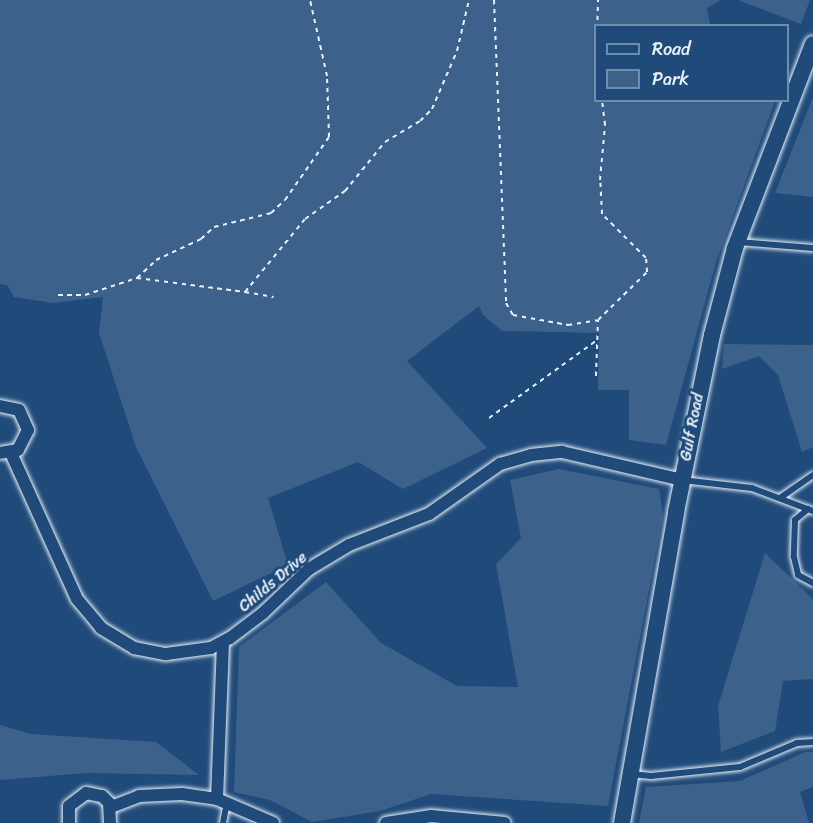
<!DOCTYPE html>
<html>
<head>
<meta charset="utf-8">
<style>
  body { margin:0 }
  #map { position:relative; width:813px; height:823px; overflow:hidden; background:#1f4a7a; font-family:Sriracha,sans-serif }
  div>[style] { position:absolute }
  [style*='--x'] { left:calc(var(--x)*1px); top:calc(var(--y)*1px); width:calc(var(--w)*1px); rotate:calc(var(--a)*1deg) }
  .green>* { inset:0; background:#3c628c }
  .path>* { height:2px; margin-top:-1px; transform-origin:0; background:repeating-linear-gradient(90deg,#e8f1f8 0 4.5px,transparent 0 9px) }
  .roads { filter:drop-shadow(0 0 2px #e8f1f8) drop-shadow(0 0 2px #e8f1f8) }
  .lane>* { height:6px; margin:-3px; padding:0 3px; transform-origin:3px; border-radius:3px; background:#1f4a7a }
  .street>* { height:12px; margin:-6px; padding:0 6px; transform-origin:6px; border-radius:6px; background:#1f4a7a }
  .secondary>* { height:16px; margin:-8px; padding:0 8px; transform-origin:8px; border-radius:8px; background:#1f4a7a }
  span { translate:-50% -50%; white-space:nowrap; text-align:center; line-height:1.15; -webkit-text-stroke:6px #1f4a7a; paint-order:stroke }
  .street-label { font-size:16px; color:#e8f1f8 }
  .legend { position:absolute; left:594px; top:24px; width:195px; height:78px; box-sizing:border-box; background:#1f4a7a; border:2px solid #6f8dac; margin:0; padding:8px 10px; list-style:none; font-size:18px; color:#e8f1f8 }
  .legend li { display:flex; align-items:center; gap:12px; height:30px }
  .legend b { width:30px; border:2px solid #6f8dac }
</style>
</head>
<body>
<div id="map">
  <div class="green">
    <i style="clip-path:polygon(0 0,721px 0,707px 8px,710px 25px,596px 26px,596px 100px,775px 101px,716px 262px,666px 445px,629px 440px,629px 390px,598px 390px,599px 333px,502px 331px,483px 315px,479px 306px,407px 361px,487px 448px,403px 489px,358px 462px,268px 498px,288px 565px,213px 601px,136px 447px,99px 333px,103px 297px,53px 303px,14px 297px,7px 285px,0 284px)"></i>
    <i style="clip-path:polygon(738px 0,810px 0,801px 24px)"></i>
    <i style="clip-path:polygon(813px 97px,813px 197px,775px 193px)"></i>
    <i style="clip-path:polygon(724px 344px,813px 345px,813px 447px,802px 452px,778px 375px,759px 356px,722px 369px)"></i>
    <i style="clip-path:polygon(559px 469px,659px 489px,663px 515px,608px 806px,431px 794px,380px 811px,312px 822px,270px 800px,234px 792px,239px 647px,326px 582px,381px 643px,457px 686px,518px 687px,496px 564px,521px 538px,510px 480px)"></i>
    <i style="clip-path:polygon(765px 553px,813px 599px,813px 679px,783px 681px,775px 731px,721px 752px,718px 706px)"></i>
    <i style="clip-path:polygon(0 725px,31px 734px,156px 742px,199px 775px,86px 773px,0 780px)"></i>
    <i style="clip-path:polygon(805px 752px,813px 752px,813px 787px,800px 792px,809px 823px,639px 823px,646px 787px,740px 781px)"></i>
  </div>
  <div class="path">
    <i style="--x:494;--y:0;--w:303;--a:87.7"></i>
    <i style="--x:506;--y:303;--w:14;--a:60"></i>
    <i style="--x:513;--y:315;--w:56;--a:10.3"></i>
    <i style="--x:568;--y:325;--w:30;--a:-9"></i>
    <i style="--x:598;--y:320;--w:69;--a:-44.4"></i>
    <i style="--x:647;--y:272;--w:14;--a:-94"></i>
    <i style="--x:646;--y:258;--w:62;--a:-135"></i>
    <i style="--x:602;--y:214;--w:34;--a:-93"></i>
    <i style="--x:600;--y:180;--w:55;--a:-84.8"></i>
    <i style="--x:605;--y:125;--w:25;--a:-97"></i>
    <i style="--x:596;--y:65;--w:65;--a:-88.2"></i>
    <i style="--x:137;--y:278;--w:109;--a:7.4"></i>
    <i style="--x:245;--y:292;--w:94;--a:-50.6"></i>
    <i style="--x:305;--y:219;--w:49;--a:-35"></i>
    <i style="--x:345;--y:191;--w:63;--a:-50.8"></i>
    <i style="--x:385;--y:142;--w:41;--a:-31"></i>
    <i style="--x:420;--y:121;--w:17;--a:-45"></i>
    <i style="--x:432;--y:109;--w:63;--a:-66.7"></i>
    <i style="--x:457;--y:51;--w:52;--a:-76.8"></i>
    <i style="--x:245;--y:292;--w:29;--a:10"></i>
    <i style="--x:58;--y:295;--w:27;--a:0"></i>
    <i style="--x:85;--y:295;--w:55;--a:-18.1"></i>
    <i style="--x:137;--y:278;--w:26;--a:-43"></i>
    <i style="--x:156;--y:260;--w:50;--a:-25"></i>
    <i style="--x:201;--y:239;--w:18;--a:-43"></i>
    <i style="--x:214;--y:227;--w:59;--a:-13.8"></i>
    <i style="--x:271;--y:213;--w:19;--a:-43"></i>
    <i style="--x:285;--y:200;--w:77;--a:-55.1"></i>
    <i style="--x:329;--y:137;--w:61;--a:-91.9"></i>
    <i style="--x:327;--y:76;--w:78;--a:-102.6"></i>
    <i style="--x:596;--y:376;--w:56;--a:-88"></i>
    <i style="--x:489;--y:418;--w:133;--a:-35.8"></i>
  </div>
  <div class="roads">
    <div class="lane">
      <i style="--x:738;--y:242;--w:75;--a:4.6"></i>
      <i style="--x:682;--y:480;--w:70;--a:6.5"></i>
      <i style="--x:752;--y:488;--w:65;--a:20.7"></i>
      <i style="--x:780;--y:498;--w:40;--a:-34.9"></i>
      <i style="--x:808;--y:509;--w:17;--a:140"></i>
      <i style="--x:795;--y:520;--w:37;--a:92"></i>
      <i style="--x:794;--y:557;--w:18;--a:77"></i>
      <i style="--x:798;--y:575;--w:17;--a:28"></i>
      <i style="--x:631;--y:774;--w:20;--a:6"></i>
      <i style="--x:651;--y:776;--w:89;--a:-5.8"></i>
      <i style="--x:740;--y:767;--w:62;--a:-22.8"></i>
      <i style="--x:797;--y:743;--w:16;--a:-4"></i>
      <i style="--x:223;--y:823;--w:20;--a:-79"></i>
    </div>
    <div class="street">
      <i style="--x:0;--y:406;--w:19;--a:12"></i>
      <i style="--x:19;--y:410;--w:22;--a:66"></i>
      <i style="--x:28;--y:430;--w:22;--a:117"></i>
      <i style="--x:18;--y:450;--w:18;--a:171"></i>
      <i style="--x:11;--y:453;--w:160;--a:65.7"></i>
      <i style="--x:77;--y:599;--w:38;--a:50"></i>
      <i style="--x:101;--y:628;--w:39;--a:31"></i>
      <i style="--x:134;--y:648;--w:33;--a:11"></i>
      <i style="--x:166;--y:654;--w:45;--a:-7.6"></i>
      <i style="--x:211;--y:648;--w:21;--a:-28"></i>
      <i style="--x:230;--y:638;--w:41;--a:-37.1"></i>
      <i style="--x:263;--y:613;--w:64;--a:-43.7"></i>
      <i style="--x:309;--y:569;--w:47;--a:-31"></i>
      <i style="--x:349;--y:545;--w:86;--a:-21.2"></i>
      <i style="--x:429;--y:514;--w:87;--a:-35.2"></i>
      <i style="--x:500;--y:464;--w:32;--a:-16"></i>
      <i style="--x:531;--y:455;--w:31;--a:-6"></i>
      <i style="--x:562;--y:452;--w:123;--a:13.1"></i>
      <i style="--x:217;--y:799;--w:157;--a:-87.8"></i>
      <i style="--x:111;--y:807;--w:30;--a:-21"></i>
      <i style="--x:139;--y:796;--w:43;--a:-2.7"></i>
      <i style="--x:182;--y:794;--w:35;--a:8"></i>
      <i style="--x:217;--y:799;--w:61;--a:23.2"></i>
      <i style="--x:69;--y:823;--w:17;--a:-90"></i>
      <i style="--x:69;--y:806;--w:21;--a:-37"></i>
      <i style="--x:86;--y:793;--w:16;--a:11"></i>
      <i style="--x:102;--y:796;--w:10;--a:45"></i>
      <i style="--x:109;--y:803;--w:20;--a:87"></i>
      <i style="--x:386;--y:823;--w:46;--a:-8.8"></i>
      <i style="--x:431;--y:816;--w:74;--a:5.4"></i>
    </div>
    <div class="secondary">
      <i style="--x:622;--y:823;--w:316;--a:-80.1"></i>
      <i style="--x:676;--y:512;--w:181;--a:-78.5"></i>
      <i style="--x:712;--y:335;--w:90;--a:-75.2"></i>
      <i style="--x:735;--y:248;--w:218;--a:-69.1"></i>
    </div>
  </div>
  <div class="street-label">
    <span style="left:692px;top:427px;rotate:-79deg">Gulf Road</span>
    <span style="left:273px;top:582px;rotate:-40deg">Childs Drive</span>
  </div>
  <ul class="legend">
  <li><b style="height:8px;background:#1f4a7a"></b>Road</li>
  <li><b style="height:16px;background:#3c628c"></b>Park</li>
  </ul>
</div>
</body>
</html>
